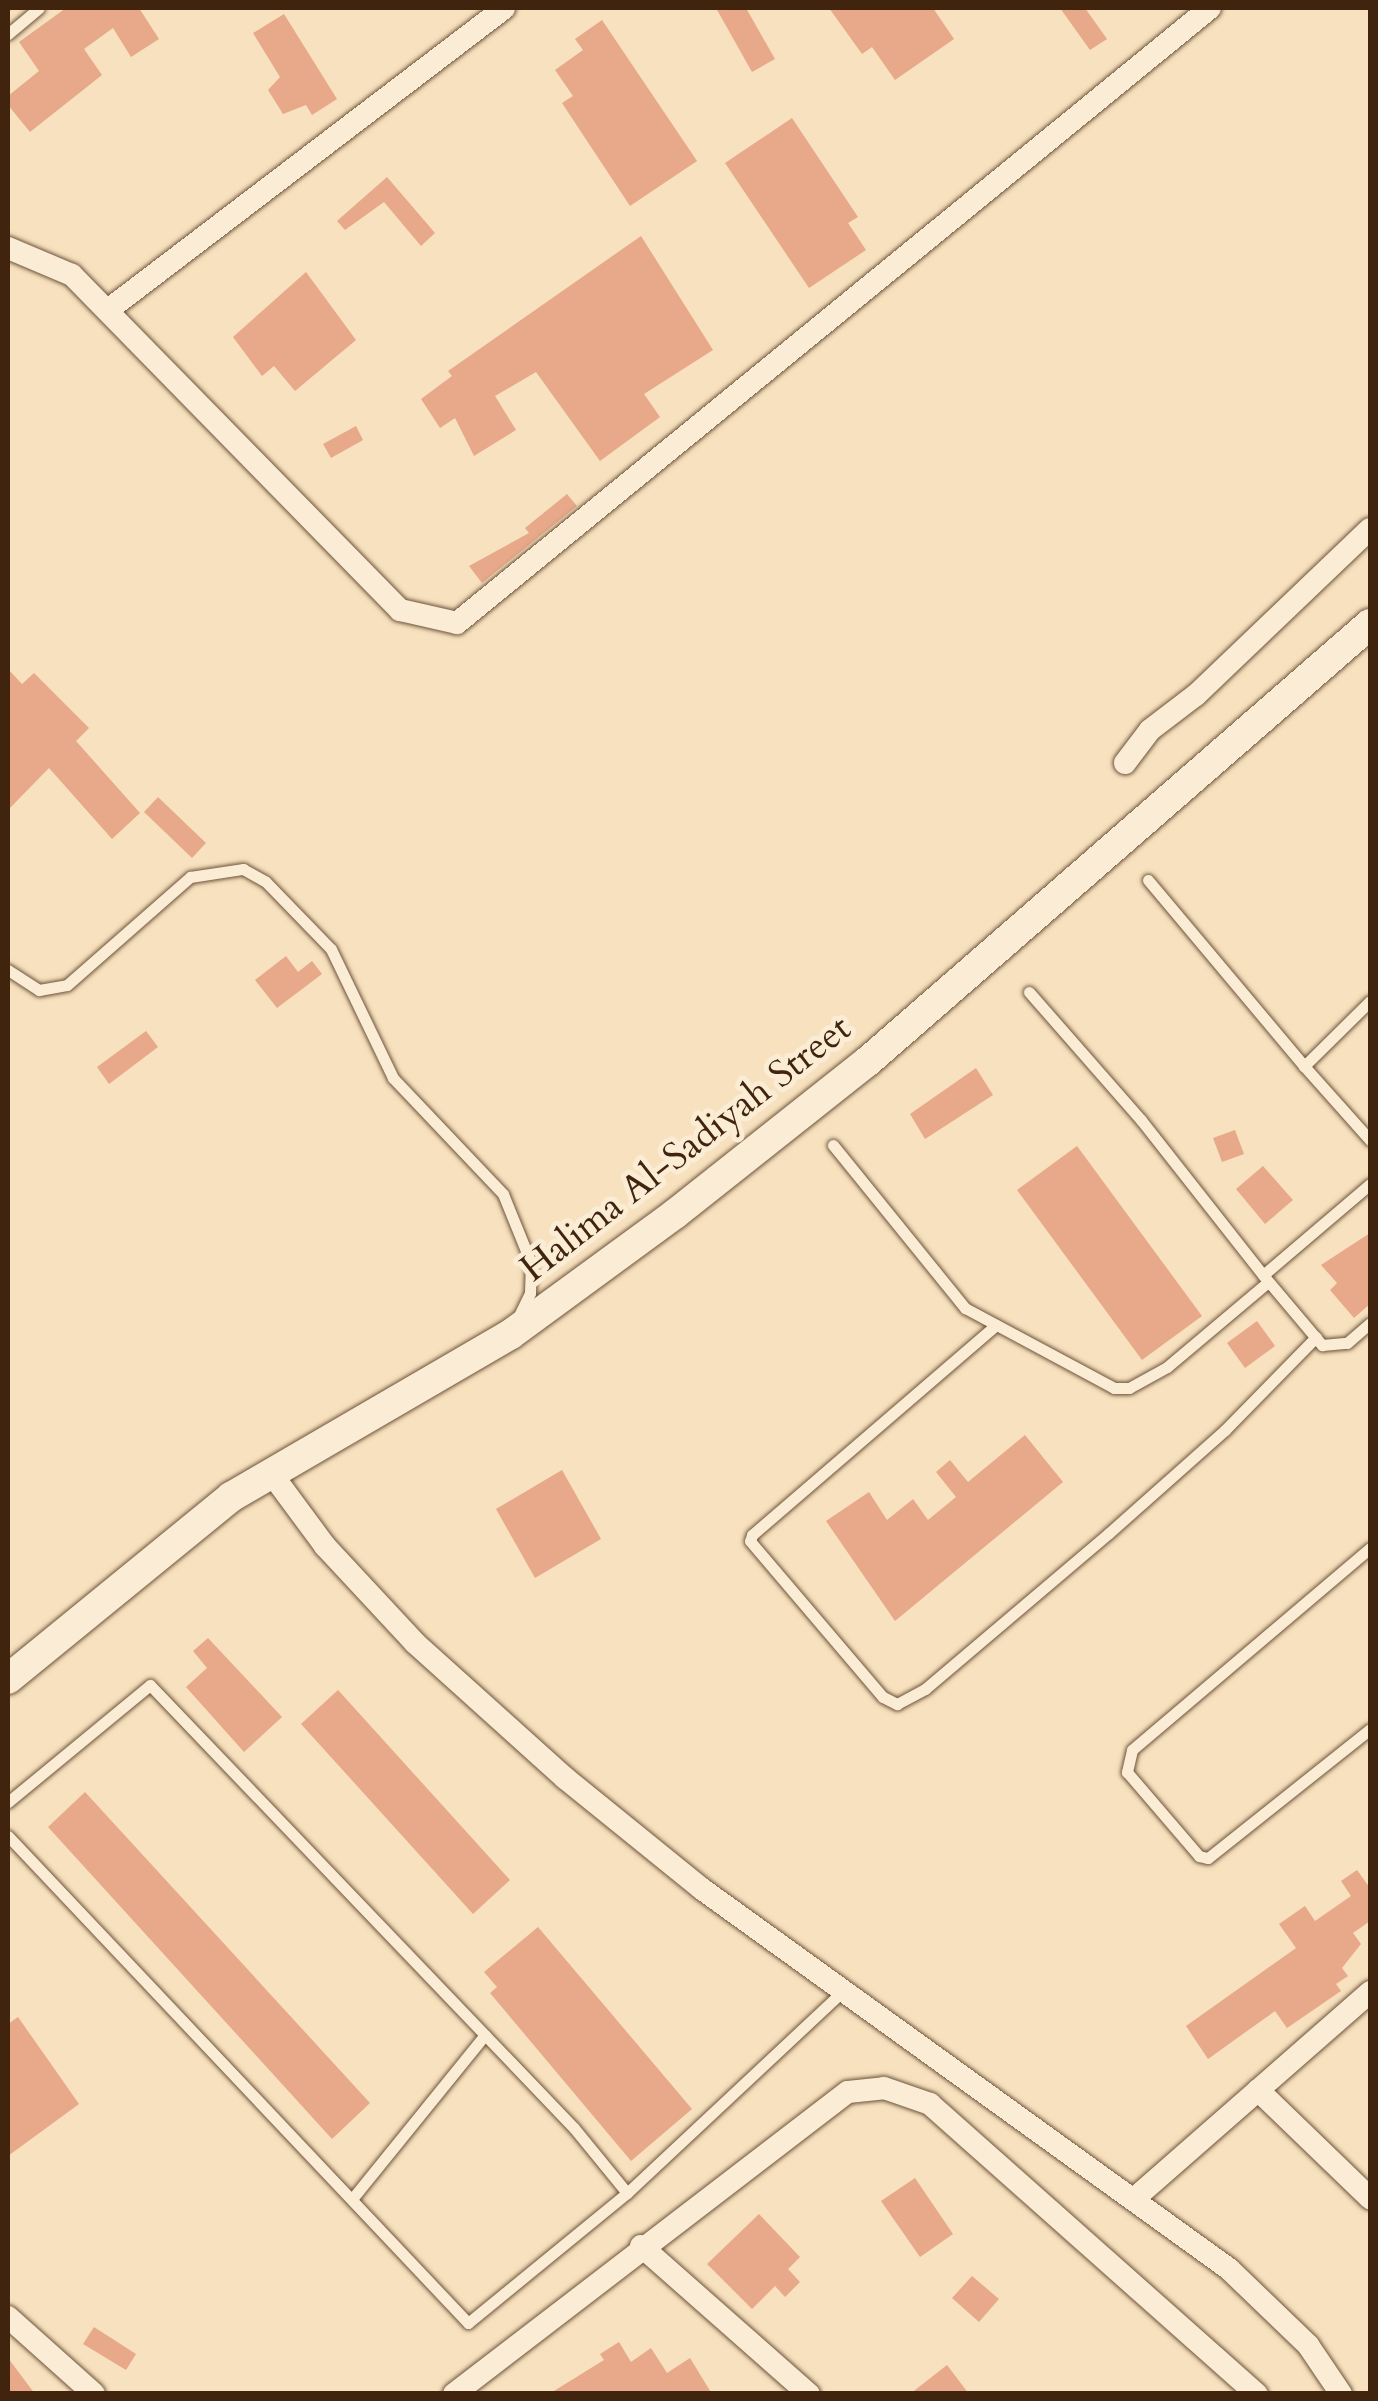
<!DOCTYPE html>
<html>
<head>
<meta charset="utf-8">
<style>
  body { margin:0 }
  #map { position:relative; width:1378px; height:2401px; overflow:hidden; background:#f7e1be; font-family:Cardo,serif }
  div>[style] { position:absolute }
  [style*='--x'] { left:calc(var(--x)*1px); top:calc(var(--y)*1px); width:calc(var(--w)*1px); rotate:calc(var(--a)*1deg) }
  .building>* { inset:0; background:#e8a88a }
  .roads { filter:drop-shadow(0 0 2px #6e533a) drop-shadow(0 0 2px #6e533a) }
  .lane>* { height:11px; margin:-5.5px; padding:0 5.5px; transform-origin:5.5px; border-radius:5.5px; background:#faecd5 }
  .street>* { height:22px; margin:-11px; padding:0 11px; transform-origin:11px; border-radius:11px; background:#faecd5 }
  .secondary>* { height:30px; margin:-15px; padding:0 15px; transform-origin:15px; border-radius:15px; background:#faecd5 }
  span { translate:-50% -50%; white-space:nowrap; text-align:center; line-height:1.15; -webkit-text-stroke:10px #faecd5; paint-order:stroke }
  .street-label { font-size:38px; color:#40240e }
  .frame { position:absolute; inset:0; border:10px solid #40240e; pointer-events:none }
</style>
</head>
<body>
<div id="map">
  <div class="building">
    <i style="clip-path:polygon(66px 8px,139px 8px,159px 39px,131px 57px,113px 28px,84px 49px,102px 75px,30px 132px,8px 105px,8px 96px,39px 71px,19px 42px)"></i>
    <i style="clip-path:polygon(716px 8px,746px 8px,775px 59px,752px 72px)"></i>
    <i style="clip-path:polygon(829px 8px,933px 8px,954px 39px,895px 80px,872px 47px,862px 54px)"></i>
    <i style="clip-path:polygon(1060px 8px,1085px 8px,1107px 39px,1090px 50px)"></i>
    <i style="clip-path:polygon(284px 14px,337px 99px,312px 115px,306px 105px,283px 114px,268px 90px,280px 77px,253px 33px)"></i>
    <i style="clip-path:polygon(602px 20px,697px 161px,630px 206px,562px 103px,573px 96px,555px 70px,583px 50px,575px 39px)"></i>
    <i style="clip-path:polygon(792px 118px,858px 217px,848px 223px,866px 250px,809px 288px,725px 163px)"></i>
    <i style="clip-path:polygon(387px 177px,435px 233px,421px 246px,384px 202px,345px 230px,337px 221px)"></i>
    <i style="clip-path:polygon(641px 236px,713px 350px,644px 394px,660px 417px,600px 461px,536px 372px,495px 396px,516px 430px,474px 456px,455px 418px,440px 428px,421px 399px,452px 376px,448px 371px)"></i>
    <i style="clip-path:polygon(306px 272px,356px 340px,295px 391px,274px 366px,262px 376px,233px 337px)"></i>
    <i style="clip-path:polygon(356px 426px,363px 440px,331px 458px,323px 444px)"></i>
    <i style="clip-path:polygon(567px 494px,577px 506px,482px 583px,469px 566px,529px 533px,525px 528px)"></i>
    <i style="clip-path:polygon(8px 669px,22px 684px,34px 673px,89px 728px,76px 741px,140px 813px,112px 839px,49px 768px,8px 810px)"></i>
    <i style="clip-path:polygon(158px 797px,206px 843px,192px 858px,144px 812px)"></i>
    <i style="clip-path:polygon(286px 956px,298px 972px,312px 961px,322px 974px,277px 1008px,255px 980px)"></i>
    <i style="clip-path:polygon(146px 1031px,158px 1047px,109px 1084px,97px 1067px)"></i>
    <i style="clip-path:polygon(976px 1068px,993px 1095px,925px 1139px,910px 1114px)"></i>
    <i style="clip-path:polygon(1235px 1130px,1244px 1154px,1222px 1162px,1213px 1138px)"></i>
    <i style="clip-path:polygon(1077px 1146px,1202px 1316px,1142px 1360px,1017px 1190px)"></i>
    <i style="clip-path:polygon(1263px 1166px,1293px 1200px,1265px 1224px,1236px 1189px)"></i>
    <i style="clip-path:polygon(1370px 1233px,1370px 1304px,1354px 1318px,1330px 1290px,1337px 1283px,1321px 1265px)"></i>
    <i style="clip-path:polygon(1257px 1321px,1275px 1346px,1245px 1368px,1227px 1343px)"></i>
    <i style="clip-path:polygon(1025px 1435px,1063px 1482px,895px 1621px,826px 1521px,869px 1492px,887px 1520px,913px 1499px,928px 1520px,956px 1497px,936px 1472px,950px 1460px,968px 1482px)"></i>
    <i style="clip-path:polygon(562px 1470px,601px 1539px,535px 1578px,496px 1509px)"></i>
    <i style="clip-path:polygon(208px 1638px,282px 1717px,244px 1752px,186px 1687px,207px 1668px,193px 1651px)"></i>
    <i style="clip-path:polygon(338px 1690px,510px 1880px,473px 1914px,301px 1724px)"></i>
    <i style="clip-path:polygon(85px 1792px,370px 2103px,332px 2139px,48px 1827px)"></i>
    <i style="clip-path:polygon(1357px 1870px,1370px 1888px,1370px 1921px,1353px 1933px,1361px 1944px,1342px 1968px,1348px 1976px,1336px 1984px,1341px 1991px,1287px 2028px,1275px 2011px,1208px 2059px,1186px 2026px,1296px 1948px,1279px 1924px,1305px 1906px,1315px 1921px,1351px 1896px,1341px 1881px)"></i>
    <i style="clip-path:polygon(538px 1927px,692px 2109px,631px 2161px,490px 1993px,497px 1987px,484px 1972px)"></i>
    <i style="clip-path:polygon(18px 2017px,79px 2104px,8px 2156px,8px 2024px)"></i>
    <i style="clip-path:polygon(915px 2178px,953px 2234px,920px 2257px,881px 2201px)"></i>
    <i style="clip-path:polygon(759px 2214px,800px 2257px,788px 2269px,800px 2282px,785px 2297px,775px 2286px,752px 2309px,707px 2264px)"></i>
    <i style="clip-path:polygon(972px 2276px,999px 2299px,979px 2322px,952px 2298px)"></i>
    <i style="clip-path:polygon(94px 2327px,136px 2354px,126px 2370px,83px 2344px)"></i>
    <i style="clip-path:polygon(619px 2342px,631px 2362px,651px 2348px,667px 2373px,690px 2358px,712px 2394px,549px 2394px,604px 2360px,600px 2354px)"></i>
    <i style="clip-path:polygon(8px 2358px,35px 2394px,8px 2394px)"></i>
    <i style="clip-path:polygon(947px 2365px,969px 2394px,910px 2394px)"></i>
  </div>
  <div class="roads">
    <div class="lane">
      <i style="--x:8;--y:34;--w:40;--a:-40"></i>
      <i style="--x:1148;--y:880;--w:243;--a:50"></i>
      <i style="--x:8;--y:970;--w:37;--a:33"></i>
      <i style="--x:39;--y:990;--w:28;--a:-10"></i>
      <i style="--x:67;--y:985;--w:164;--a:-41.3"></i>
      <i style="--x:190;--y:877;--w:54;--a:-8.6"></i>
      <i style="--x:243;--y:869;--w:26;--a:29"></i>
      <i style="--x:266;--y:882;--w:93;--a:45.9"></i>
      <i style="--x:331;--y:949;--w:143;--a:64.3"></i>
      <i style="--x:393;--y:1078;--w:160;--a:46.5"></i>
      <i style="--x:503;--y:1194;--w:74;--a:67.9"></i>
      <i style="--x:531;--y:1263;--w:30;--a:92"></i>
      <i style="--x:530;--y:1293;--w:28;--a:116"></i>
      <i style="--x:1029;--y:992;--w:170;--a:48.8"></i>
      <i style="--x:1141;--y:1120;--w:197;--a:51.8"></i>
      <i style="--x:1370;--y:1001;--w:93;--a:135.4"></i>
      <i style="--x:1304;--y:1066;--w:99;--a:48.3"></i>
      <i style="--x:833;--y:1145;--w:210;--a:51"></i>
      <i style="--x:965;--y:1308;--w:169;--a:28.2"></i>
      <i style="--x:1114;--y:1388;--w:15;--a:0"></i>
      <i style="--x:1129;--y:1388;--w:43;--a:-28.9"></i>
      <i style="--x:1167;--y:1367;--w:132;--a:-40.1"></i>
      <i style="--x:1370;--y:1184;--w:140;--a:139.6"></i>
      <i style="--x:1263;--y:1275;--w:92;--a:49.9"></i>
      <i style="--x:1322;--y:1345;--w:25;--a:-5"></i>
      <i style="--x:1347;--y:1343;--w:30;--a:-41"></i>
      <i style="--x:996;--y:1325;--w:322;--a:139.3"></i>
      <i style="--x:752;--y:1535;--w:6;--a:108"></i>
      <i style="--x:750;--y:1541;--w:205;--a:49.6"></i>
      <i style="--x:883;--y:1697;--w:16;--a:27"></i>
      <i style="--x:897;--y:1704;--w:32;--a:-28"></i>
      <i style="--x:925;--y:1689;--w:241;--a:-40.3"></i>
      <i style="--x:1109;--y:1533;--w:155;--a:-41.6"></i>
      <i style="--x:1225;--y:1430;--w:130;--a:-45.6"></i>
      <i style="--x:1370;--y:1548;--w:312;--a:139.7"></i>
      <i style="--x:1132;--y:1750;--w:23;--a:103"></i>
      <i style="--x:1127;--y:1772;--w:111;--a:49.4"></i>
      <i style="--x:1199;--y:1856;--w:9;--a:13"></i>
      <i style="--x:1208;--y:1858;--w:207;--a:-38.5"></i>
      <i style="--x:8;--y:1802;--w:184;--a:-39.5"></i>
      <i style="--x:150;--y:1685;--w:613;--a:46.26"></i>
      <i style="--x:574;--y:2128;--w:84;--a:50.8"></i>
      <i style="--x:8;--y:1836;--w:670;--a:46.63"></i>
      <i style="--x:468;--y:2323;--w:205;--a:-39.3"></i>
      <i style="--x:627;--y:2193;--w:299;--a:-43.1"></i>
      <i style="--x:352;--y:2199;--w:211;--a:-51"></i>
    </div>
    <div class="street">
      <i style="--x:8;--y:248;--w:69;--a:22.9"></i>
      <i style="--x:72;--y:275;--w:469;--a:45.6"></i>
      <i style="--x:400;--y:610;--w:58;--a:12.8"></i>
      <i style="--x:457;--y:623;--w:972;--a:-39.24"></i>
      <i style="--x:108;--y:310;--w:498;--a:-37.3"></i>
      <i style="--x:1125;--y:763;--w:41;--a:-52.9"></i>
      <i style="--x:1150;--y:730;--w:58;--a:-37.3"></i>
      <i style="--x:1196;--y:695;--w:240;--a:-43.7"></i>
      <i style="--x:271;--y:1473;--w:91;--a:53.5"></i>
      <i style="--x:325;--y:1546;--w:132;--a:47.1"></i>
      <i style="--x:415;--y:1643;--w:202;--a:42"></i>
      <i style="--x:565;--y:1778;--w:176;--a:39"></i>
      <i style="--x:702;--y:1889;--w:650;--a:35.79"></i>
      <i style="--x:1229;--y:2269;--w:110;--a:43.9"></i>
      <i style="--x:1308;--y:2345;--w:59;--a:56"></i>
      <i style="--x:1258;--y:2090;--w:156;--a:44"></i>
      <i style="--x:1135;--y:2198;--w:313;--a:-41.2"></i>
      <i style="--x:641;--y:2246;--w:224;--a:41.4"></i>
      <i style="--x:8;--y:2317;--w:115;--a:41.8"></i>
      <i style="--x:454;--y:2394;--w:496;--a:-37.5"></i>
      <i style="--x:848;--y:2092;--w:36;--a:-6"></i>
      <i style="--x:884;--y:2088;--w:49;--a:19.2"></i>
      <i style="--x:930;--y:2104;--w:437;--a:41.6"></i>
    </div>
    <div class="secondary">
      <i style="--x:8;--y:1679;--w:288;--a:-39.2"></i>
      <i style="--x:231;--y:1497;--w:324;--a:-30.2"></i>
      <i style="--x:511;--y:1334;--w:203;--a:-36.2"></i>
      <i style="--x:675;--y:1214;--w:245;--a:-38.4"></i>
      <i style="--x:867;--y:1062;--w:667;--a:-41.05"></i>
    </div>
  </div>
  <div class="street-label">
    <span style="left:686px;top:1149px;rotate:-38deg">Halima Al-Sadiyah Street</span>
  </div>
  <div class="frame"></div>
</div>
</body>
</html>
